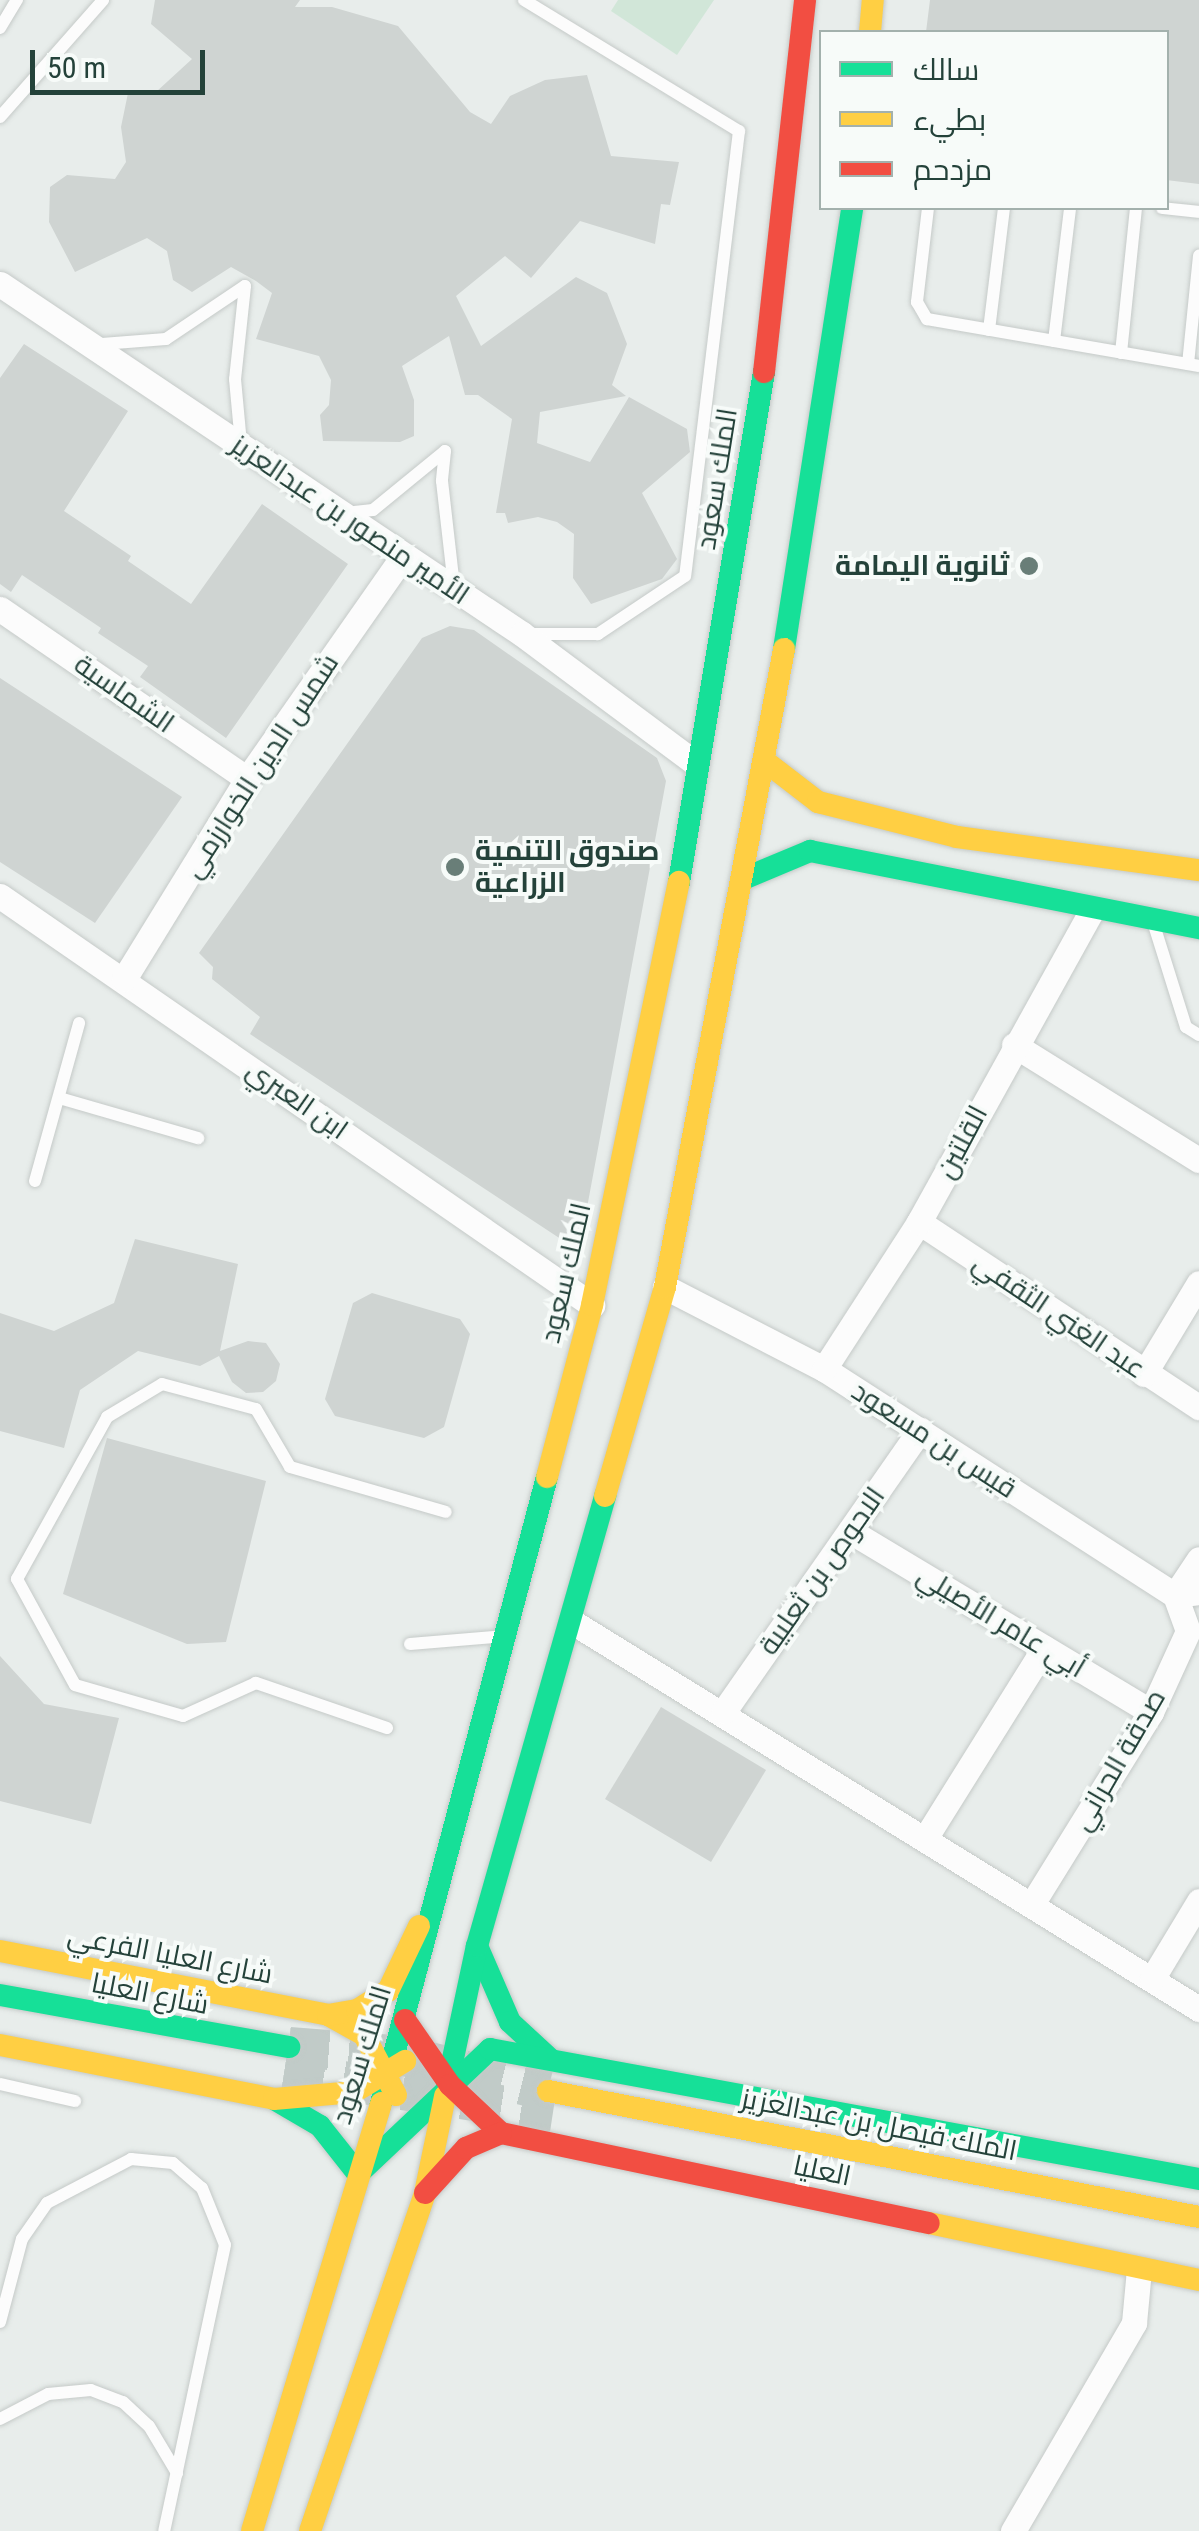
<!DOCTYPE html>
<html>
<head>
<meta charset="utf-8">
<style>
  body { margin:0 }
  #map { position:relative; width:1199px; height:2531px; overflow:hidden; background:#e8edeb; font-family:"Roboto Condensed",Cairo,sans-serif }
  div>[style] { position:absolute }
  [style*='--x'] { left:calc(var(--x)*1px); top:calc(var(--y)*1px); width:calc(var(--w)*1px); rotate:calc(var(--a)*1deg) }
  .green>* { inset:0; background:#d1e6d8 }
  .building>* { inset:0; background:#cfd4d2 }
  .primary-tunnel>* { height:40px; margin-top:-20px; transform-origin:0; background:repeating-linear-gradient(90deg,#c1cbc8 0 40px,transparent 0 60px) }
  .roads { filter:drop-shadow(0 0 2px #c5cac8) drop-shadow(0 0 2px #c5cac8) }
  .lane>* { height:12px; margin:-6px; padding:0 6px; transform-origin:6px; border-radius:6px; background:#fcfcfc }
  .street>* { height:25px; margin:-12.5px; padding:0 12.5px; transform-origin:12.5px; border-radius:12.5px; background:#fcfcfc }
  .fast>* { height:22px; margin:-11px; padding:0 11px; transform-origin:11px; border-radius:11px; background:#16e098 }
  .slow>* { height:22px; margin:-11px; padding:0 11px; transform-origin:11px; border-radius:11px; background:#ffcf43 }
  .jam>* { height:22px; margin:-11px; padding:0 11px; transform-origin:11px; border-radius:11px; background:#f24e42 }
  .dots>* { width:28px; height:28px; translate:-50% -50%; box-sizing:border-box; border:5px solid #f7fbf9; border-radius:50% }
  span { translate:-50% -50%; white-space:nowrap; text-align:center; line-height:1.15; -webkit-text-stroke:8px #f7fbf9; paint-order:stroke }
  .street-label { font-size:28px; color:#24423a }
  .poi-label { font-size:28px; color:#24423a; font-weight:700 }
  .right { translate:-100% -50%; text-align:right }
  .left { translate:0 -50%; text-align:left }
  .legend { position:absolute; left:819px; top:30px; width:350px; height:180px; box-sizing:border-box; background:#f7fbf9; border:2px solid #a3b1ad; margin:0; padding:12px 18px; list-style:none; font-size:30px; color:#24423a }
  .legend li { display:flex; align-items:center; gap:20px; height:50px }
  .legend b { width:50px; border:2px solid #a3b1ad }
  .scale { position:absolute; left:30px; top:50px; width:175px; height:45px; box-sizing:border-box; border:5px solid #24423a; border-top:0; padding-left:12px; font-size:30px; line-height:35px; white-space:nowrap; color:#24423a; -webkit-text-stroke:8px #f7fbf9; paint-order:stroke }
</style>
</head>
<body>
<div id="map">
  <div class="green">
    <i style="clip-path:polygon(618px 0,714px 0,677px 55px,611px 11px)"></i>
  </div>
  <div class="building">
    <i style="clip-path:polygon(155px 0,300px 0,295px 7px,332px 7px,398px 26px,470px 112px,491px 124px,510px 96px,545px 80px,587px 75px,611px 156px,679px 162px,670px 205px,661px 204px,655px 244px,580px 221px,531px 278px,505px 256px,456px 296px,481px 346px,576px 277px,607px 293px,627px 344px,612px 385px,626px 396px,540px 412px,537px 443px,590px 462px,629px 397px,687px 429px,690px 452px,642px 493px,677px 559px,662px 579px,591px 604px,573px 578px,574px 534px,557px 522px,538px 517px,508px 523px,505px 513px,496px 513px,512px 419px,478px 395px,465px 395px,449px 336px,402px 366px,414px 400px,414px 436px,400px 442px,323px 441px,320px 415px,329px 405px,331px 380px,319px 356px,256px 339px,272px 293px,256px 281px,231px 267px,192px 292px,173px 280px,167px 251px,147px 238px,75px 272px,49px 222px,50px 187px,67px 175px,115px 179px,126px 162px,121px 127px,128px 93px,156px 92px,192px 59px,151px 24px)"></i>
    <i style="clip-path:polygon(930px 0,1199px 0,1199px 184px,1166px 180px,1166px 32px,926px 32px)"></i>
    <i style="clip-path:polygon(24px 344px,128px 411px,64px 511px,131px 556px,128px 561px,191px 604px,262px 504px,348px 564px,226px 738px,140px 677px,148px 666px,98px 633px,101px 628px,22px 575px,11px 592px,0 584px,0 378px)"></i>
    <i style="clip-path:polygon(450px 626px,474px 630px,657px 758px,666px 781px,579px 1251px,250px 1034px,260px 1017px,212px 979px,213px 967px,199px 953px,422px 638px)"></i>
    <i style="clip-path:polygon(0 678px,182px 797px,95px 923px,0 862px)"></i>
    <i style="clip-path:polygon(135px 1239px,238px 1264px,220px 1351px,248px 1341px,266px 1343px,280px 1364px,276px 1381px,263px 1392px,246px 1393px,232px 1382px,219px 1356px,200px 1366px,138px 1351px,80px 1390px,64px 1448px,0 1431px,0 1313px,54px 1331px,114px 1303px)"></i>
    <i style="clip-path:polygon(372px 1293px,460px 1319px,470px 1334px,444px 1427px,424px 1438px,335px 1416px,325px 1399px,353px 1303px)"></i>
    <i style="clip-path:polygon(107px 1438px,266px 1481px,226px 1642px,187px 1644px,63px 1594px)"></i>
    <i style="clip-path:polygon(0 1656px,44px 1704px,119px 1718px,91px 1824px,0 1801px)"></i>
    <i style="clip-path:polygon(661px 1707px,766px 1770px,711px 1862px,605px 1799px)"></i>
  </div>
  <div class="primary-tunnel">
    <i style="--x:289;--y:2047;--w:116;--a:4.4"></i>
    <i style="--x:405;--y:2056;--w:147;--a:13.8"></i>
    <i style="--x:284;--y:2072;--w:272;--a:8.7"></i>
  </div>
  <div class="roads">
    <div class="lane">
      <i style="--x:524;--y:0;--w:252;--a:31.4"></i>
      <i style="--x:739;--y:131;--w:448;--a:96.9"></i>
      <i style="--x:685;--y:576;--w:105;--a:146.3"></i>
      <i style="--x:598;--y:634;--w:68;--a:180"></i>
      <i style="--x:0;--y:28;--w:33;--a:-59"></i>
      <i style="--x:0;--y:117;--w:156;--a:-48.6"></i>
      <i style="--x:928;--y:208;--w:95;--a:96.7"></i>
      <i style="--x:917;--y:302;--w:20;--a:60"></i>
      <i style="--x:927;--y:319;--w:276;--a:9.8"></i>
      <i style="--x:1162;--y:208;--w:37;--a:6"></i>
      <i style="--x:989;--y:330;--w:123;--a:-83"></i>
      <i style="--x:1054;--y:341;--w:134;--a:-83.1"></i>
      <i style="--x:102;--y:344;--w:64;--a:-4.5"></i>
      <i style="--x:166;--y:339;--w:95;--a:-33.9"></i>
      <i style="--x:245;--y:286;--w:94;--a:96.1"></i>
      <i style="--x:235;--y:379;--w:65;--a:84.7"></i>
      <i style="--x:1121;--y:353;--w:146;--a:-84.1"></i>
      <i style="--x:1188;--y:364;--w:109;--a:-84.2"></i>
      <i style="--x:345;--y:513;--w:28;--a:-6"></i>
      <i style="--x:373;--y:510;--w:93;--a:-39.3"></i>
      <i style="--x:445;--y:451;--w:30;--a:96"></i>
      <i style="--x:442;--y:481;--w:107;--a:83.5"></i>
      <i style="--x:1154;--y:925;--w:107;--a:72.6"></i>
      <i style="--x:1186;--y:1027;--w:15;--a:32"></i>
      <i style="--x:59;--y:1098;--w:145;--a:16.1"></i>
      <i style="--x:35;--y:1181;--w:164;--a:-74.4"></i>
      <i style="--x:410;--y:1644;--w:84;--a:-4.8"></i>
      <i style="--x:387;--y:1728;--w:139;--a:-161"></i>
      <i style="--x:256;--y:1683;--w:80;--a:155.7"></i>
      <i style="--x:183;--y:1716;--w:112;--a:-164"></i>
      <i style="--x:75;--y:1685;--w:121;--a:-118.7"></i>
      <i style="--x:17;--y:1579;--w:185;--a:-60.9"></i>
      <i style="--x:107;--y:1417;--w:64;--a:-31"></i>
      <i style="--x:162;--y:1384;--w:97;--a:14.9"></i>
      <i style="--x:256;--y:1409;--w:67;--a:59.6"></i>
      <i style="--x:290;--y:1467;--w:162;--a:16.1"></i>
      <i style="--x:0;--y:2084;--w:77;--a:12.8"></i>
      <i style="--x:0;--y:2322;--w:86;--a:-75.2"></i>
      <i style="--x:22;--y:2239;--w:44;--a:-55.2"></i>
      <i style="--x:47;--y:2203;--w:95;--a:-27.6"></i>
      <i style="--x:131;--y:2159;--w:42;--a:5.4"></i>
      <i style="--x:173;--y:2163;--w:38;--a:41"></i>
      <i style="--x:202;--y:2188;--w:61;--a:68"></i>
      <i style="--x:225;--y:2245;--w:292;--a:102"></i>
      <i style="--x:0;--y:2419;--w:54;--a:-27.5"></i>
      <i style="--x:48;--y:2394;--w:43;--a:-5.3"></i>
      <i style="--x:91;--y:2390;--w:34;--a:21"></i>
      <i style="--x:123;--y:2402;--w:35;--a:43"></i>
      <i style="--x:149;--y:2426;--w:55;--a:59.2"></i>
    </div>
    <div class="street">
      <i style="--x:0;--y:284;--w:628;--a:33.84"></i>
      <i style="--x:522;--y:634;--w:216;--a:36.7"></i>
      <i style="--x:0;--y:609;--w:300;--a:34.5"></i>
      <i style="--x:0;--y:896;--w:720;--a:34.64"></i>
      <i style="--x:124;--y:979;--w:235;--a:-58.4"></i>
      <i style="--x:247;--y:779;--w:272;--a:-55"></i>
      <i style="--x:1014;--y:1045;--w:218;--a:31.9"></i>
      <i style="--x:919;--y:1222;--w:336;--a:33.5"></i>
      <i style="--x:665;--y:1287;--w:179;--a:27.3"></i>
      <i style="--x:824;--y:1369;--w:417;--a:32.8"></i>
      <i style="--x:1175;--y:1595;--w:24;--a:-7"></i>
      <i style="--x:824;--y:1369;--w:175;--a:-57.1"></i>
      <i style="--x:919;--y:1222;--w:357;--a:-61"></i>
      <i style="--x:1144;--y:1374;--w:106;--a:-58.9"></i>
      <i style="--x:850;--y:1531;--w:351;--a:31"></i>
      <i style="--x:1175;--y:1595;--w:43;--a:-56.3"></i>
      <i style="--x:574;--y:1623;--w:735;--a:31.7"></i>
      <i style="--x:724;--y:1711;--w:343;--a:-55.1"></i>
      <i style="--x:926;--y:1837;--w:223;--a:-58"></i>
      <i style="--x:1032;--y:1904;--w:226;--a:-58.2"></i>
      <i style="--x:1151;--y:1712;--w:89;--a:-65.4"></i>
      <i style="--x:1188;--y:1631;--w:38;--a:-110"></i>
      <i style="--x:1152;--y:1979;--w:91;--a:-58.9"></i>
      <i style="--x:1013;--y:2531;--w:241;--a:-59.8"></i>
      <i style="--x:1134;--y:2323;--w:54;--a:-84.7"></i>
    </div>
    <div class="fast">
      <i style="--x:784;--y:649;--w:446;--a:-81.2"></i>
      <i style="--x:743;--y:879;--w:73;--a:-22.7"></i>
      <i style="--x:810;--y:851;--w:397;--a:11.2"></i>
      <i style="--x:679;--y:882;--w:517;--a:-80.54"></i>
      <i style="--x:477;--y:1946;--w:83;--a:66.5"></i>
      <i style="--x:510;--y:2022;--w:54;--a:42.8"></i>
      <i style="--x:0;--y:1995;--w:294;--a:10.2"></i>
      <i style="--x:445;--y:2096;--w:153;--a:-78"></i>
      <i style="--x:477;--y:1946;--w:468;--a:-74.1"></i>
      <i style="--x:274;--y:2099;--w:53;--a:30.4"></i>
      <i style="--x:320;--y:2126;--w:61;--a:51.6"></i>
      <i style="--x:358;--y:2174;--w:182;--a:-43.4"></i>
      <i style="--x:490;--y:2049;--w:721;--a:10.39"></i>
      <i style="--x:381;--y:2103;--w:648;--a:-75.15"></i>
    </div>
    <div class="slow">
      <i style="--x:870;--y:32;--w:32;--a:-85"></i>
      <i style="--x:766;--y:762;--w:66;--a:37.6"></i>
      <i style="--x:818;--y:802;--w:143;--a:14.1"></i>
      <i style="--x:957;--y:837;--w:244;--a:7.8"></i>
      <i style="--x:547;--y:1477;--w:178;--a:-75.3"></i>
      <i style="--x:592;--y:1305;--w:432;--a:-78.4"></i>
      <i style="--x:605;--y:1496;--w:217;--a:-74"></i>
      <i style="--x:665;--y:1287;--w:649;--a:-79.43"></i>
      <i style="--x:0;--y:1951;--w:334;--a:11"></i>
      <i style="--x:328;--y:2015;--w:41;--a:29.1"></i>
      <i style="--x:364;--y:2035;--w:68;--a:61.9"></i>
      <i style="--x:328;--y:2015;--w:29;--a:-10"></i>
      <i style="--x:357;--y:2010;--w:36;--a:-32"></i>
      <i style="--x:388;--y:1991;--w:72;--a:-64.5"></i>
      <i style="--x:0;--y:2045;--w:279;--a:11.1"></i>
      <i style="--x:274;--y:2099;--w:80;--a:-5"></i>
      <i style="--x:354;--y:2092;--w:60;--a:-31.3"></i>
      <i style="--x:548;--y:2091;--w:663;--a:10.95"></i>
      <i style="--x:929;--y:2223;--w:276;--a:11.9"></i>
      <i style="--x:252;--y:2531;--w:447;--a:-73.2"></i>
      <i style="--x:310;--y:2531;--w:357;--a:-71.2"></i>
      <i style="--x:425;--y:2193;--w:99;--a:-78.3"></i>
    </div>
    <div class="jam">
      <i style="--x:764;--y:372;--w:374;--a:-83.7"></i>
      <i style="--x:405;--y:2020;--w:79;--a:55.3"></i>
      <i style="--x:450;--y:2085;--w:70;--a:43.3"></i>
      <i style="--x:501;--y:2133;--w:437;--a:11.9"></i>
      <i style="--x:425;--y:2193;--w:61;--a:-47.7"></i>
      <i style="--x:466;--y:2148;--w:38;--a:-23"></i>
    </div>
  </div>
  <div class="dots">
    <i style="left:1029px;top:566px;background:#697e78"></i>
    <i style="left:455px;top:867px;background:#697e78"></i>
  </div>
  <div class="street-label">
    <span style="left:717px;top:479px;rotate:-81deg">الملك سعود</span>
    <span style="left:350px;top:520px;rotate:34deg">الأمير منصور بن عبدالعزيز</span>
    <span style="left:124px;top:694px;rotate:35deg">الشماسية</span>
    <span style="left:261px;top:766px;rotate:-57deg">شمس الدين الخوارزمي</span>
    <span style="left:297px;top:1100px;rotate:35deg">ابن العبري</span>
    <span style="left:962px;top:1142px;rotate:-62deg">القلتين</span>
    <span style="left:566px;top:1273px;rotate:-77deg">الملك سعود</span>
    <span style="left:1059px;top:1316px;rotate:34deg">عبد الغني الثقفي</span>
    <span style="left:934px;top:1440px;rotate:33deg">قيس بن مسعود</span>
    <span style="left:822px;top:1571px;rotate:-55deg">الاحوص بن ثعلبية</span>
    <span style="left:1001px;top:1622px;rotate:31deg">أبي عامر الأصيلي</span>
    <span style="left:1119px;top:1760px;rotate:-60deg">صدقة الحراني</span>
    <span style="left:170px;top:1955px;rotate:11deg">شارع العليا الفرعي</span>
    <span style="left:150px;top:1994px;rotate:11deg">شارع العليا</span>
    <span style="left:362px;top:2055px;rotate:-73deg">الملك سعود</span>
    <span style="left:879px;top:2125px;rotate:11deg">الملك فيصل بن عبدالعزيز</span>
    <span style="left:822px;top:2171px;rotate:12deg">العليا</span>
  </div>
  <div class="poi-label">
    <span class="right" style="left:1009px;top:566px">ثانوية اليمامة</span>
    <span class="left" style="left:475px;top:867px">صندوق التنمية<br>الزراعية</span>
  </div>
  <ul class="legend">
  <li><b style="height:12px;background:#16e098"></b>سالك</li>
  <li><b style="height:12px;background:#ffcf43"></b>بطيء</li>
  <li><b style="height:12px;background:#f24e42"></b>مزدحم</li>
  </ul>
  <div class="scale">50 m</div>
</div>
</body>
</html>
